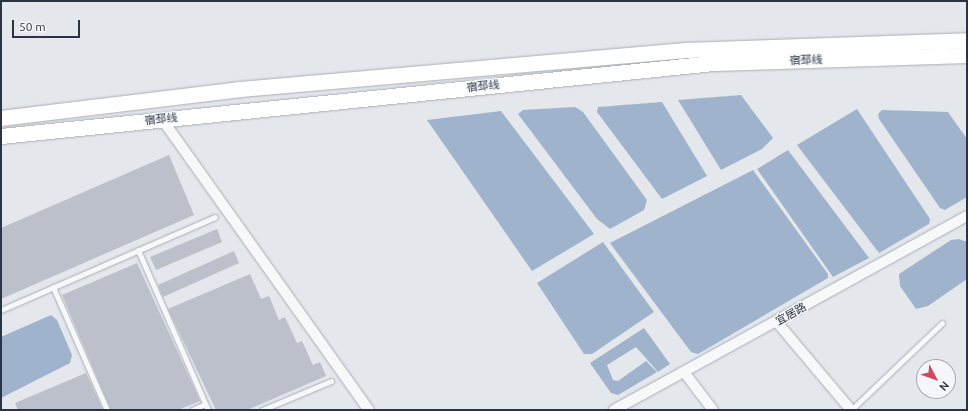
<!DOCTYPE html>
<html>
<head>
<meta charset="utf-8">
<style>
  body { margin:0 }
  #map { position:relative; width:968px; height:411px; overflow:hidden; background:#e4e7ec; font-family:Ubuntu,"Noto Sans SC",sans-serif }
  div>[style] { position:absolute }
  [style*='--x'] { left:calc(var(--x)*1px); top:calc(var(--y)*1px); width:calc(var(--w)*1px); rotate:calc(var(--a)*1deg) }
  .water>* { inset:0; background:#9fb4cc }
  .building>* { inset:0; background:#bbc0ca }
  .roads { filter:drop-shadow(0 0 1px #a9aeb7) drop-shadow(0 0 1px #a9aeb7) }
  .service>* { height:5px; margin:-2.5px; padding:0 2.5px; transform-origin:2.5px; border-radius:2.5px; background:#f7f8fa }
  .minor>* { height:10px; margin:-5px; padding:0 5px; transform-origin:5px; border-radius:5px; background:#f7f8fa }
  .primary>* { height:15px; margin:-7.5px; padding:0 7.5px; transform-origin:7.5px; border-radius:7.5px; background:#fff }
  span { translate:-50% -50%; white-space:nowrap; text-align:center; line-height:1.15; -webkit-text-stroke:3px #f4f6f9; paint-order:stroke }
  .street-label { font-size:11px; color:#2b3445 }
  .frame { position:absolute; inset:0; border:2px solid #2b3445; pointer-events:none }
  .north { position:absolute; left:916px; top:359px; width:40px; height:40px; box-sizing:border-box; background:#f4f6f9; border:1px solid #a4a8b1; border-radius:50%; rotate:131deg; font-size:11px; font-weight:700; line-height:16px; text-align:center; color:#2b3445 }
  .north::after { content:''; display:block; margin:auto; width:14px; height:18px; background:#d1495b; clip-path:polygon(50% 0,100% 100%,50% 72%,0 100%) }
  .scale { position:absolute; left:12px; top:20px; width:68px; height:18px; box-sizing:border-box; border:2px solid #2b3445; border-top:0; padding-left:5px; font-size:12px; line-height:14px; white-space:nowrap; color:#2b3445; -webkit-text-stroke:3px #f4f6f9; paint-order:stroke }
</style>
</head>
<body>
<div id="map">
  <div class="water">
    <i style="clip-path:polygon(741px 95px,773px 138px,762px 149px,721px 170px,678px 100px)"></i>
    <i style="clip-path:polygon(662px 102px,707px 176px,662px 199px,597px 112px,598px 107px)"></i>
    <i style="clip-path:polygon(575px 107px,583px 112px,647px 200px,644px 210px,610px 229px,597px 219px,518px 114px,523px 110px)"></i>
    <i style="clip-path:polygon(857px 109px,930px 219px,929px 224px,879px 253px,797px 145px)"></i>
    <i style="clip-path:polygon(882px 110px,948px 112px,967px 139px,967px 197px,945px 210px,940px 208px,879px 119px,878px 114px)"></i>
    <i style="clip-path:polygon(501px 111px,594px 234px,532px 271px,427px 120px)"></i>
    <i style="clip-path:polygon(788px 150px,869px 258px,833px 277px,757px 169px)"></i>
    <i style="clip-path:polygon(753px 170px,828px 274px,828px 278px,698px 354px,691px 352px,610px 243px)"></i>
    <i style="clip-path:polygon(959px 239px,967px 242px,967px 279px,928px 306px,916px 309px,900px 286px,899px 274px,951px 240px)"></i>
    <i style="clip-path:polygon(603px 242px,654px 312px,592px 354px,584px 354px,537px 283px)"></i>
    <i style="clip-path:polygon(51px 315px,57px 320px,72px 355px,70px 363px,1px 398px,1px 337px)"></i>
    <i style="clip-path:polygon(644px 328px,670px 364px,658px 372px,636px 347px,607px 365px,613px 380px,618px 381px,646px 361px,657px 372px,618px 395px,611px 393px,590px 363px)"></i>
  </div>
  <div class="building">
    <i style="clip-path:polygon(169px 155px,194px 215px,1px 299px,1px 228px)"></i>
    <i style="clip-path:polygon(217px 229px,222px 242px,156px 270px,150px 257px)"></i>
    <i style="clip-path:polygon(234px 251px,239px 263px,163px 297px,158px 285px)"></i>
    <i style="clip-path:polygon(137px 263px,200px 401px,178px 410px,111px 410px,62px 295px)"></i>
    <i style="clip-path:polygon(250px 274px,261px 299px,269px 296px,279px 320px,285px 317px,297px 343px,302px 341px,313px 365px,320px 362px,326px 376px,247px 410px,216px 410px,168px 309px)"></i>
    <i style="clip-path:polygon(86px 373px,103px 410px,18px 410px,15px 403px)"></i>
  </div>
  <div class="roads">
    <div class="service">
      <i style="--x:138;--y:250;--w:175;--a:66.4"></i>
      <i style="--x:53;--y:287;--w:134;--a:66.3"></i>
      <i style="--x:1;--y:310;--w:233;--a:-23.5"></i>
      <i style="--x:192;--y:410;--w:14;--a:-25"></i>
      <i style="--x:262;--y:410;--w:75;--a:-22.8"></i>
      <i style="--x:851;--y:410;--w:126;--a:-43.7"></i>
    </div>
    <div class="minor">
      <i style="--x:162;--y:119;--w:357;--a:54.6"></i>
      <i style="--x:776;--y:321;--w:116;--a:49.9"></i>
      <i style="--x:684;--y:372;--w:48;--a:52.7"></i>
      <i style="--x:614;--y:410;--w:403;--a:-28.8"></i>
    </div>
    <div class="primary">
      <i style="--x:1;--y:118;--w:240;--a:-6.9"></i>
      <i style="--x:239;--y:89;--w:449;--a:-5"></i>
      <i style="--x:686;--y:50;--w:281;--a:-2"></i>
      <i style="--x:1;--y:136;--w:717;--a:-5.85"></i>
      <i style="--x:714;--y:63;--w:253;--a:-1.8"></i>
    </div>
  </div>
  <div class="street-label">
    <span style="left:806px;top:60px;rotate:-2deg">宿邳线</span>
    <span style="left:483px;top:86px;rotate:-6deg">宿邳线</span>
    <span style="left:161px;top:119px;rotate:-6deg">宿邳线</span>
    <span style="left:791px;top:314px;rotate:-29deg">宜居路</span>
  </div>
  <div class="frame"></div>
  <div class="north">N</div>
  <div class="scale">50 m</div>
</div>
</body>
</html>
